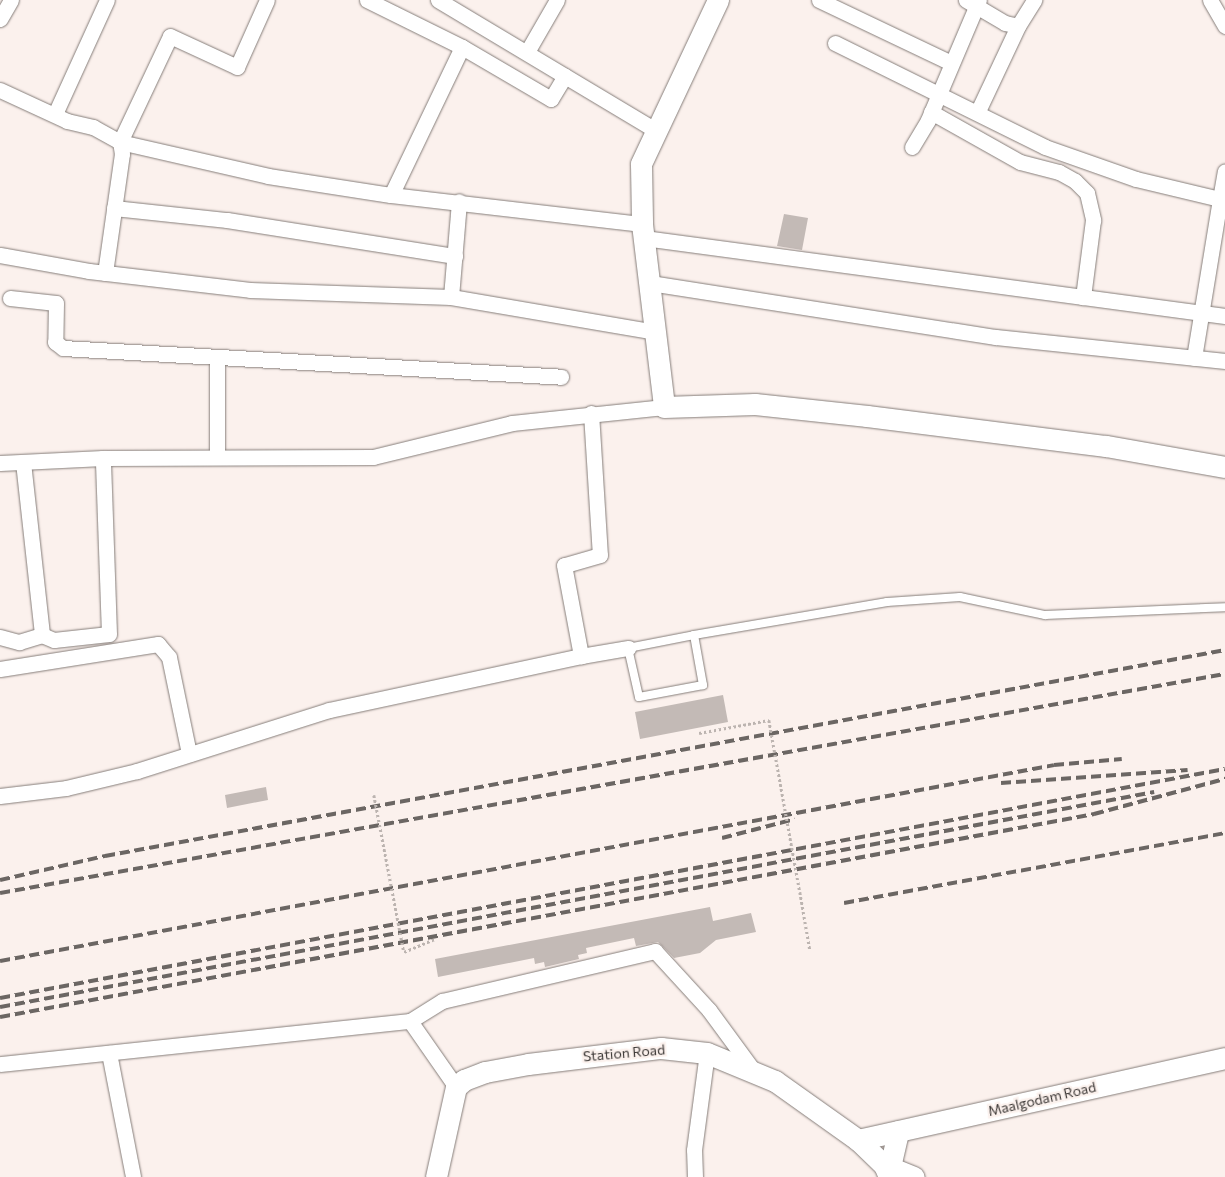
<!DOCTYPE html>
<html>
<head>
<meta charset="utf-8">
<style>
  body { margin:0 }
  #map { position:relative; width:1225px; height:1177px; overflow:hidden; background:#fbf1ed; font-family:Commissioner,sans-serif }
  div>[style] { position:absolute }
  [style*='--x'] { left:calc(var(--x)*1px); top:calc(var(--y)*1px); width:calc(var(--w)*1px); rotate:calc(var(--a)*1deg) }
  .building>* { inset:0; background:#c3bab6 }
  .path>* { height:2.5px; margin-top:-1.25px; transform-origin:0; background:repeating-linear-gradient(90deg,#bcb4b0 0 2.5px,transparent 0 5px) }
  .roads { filter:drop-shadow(0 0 1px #857d79) drop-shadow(0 0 1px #857d79) }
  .lane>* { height:8px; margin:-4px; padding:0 4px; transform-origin:4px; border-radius:4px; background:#fff }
  .street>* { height:15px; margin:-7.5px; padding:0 7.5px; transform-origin:7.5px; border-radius:7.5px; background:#fff }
  .secondary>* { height:21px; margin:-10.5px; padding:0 10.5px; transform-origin:10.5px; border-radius:10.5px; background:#fff }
  .rail>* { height:4px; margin-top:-2px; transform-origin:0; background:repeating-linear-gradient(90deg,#6b6663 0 10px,transparent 0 15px) }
  .path-bridge>* { height:2.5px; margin-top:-1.25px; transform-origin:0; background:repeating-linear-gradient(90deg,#bcb4b0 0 2.5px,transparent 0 5px) }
  span { translate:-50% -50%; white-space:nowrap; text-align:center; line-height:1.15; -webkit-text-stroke:4.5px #fbf1ed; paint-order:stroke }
  .street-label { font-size:14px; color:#3b3735 }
</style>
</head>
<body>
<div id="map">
  <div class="building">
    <i style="clip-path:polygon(784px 214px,808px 218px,802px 250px,777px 246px)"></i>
    <i style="clip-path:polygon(723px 695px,728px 722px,640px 739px,635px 712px)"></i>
    <i style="clip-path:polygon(266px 787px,268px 800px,227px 808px,225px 795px)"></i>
    <i style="clip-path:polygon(710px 907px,713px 921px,751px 913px,756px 932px,716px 940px,700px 953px,674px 958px,658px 942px,636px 946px,634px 938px,586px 948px,587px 953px,578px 955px,579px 959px,545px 967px,544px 962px,535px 964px,534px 958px,438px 977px,435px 959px)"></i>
  </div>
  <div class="path">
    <i style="--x:699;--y:733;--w:71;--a:-10.5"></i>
    <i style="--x:800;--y:892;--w:59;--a:80.2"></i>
    <i style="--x:404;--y:952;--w:33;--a:-23"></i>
  </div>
  <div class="roads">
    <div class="lane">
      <i style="--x:694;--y:635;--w:196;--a:-9.7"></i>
      <i style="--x:887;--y:602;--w:73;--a:-3.9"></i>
      <i style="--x:960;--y:597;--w:87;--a:12"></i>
      <i style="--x:1045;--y:615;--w:180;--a:-2.5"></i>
      <i style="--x:694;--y:635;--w:51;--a:79.8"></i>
      <i style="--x:703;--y:685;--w:65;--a:169.4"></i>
      <i style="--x:639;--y:697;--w:50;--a:-102.7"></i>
      <i style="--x:628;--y:648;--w:67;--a:-11.1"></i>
    </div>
    <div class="street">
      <i style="--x:367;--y:0;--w:106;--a:26.3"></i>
      <i style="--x:462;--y:47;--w:164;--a:115.6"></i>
      <i style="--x:438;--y:0;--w:255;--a:30.9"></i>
      <i style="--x:819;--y:0;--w:146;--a:25.5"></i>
      <i style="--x:966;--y:0;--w:45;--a:30.5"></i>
      <i style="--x:1005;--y:23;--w:13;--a:13"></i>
      <i style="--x:1210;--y:0;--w:30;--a:60"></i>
      <i style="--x:0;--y:19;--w:22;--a:-60"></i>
      <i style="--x:835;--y:43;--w:234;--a:26.3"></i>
      <i style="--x:1045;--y:147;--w:96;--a:19.4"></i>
      <i style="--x:1136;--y:179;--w:86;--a:13.4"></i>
      <i style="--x:1220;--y:199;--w:161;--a:99.3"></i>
      <i style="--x:462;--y:47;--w:103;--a:30.3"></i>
      <i style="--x:551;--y:99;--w:27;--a:-59"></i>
      <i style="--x:527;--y:52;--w:60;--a:-60"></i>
      <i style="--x:0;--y:90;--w:74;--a:24.8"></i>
      <i style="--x:67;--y:121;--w:27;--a:13"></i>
      <i style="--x:93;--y:127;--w:31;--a:29"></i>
      <i style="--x:120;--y:142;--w:152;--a:12.9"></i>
      <i style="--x:268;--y:176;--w:124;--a:8.8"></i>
      <i style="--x:391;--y:195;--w:253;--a:6.6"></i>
      <i style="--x:978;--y:111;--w:94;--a:-64.8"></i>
      <i style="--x:1018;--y:26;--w:31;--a:-58"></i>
      <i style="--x:931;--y:112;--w:102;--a:29.3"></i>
      <i style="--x:1020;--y:162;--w:40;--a:14.4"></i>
      <i style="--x:1059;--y:172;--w:18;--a:29"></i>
      <i style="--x:1075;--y:181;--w:17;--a:45"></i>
      <i style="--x:1087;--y:193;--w:28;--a:77"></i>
      <i style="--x:1093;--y:220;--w:78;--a:97.4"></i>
      <i style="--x:55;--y:114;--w:125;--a:-65.5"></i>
      <i style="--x:912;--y:147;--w:31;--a:-59"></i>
      <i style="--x:928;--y:120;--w:130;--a:-67"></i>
      <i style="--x:1220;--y:199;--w:28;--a:-80"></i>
      <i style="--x:114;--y:208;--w:114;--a:6.1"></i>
      <i style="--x:227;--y:220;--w:231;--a:9"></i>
      <i style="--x:644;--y:238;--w:586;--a:7.65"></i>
      <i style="--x:0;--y:255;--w:90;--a:10.2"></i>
      <i style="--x:89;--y:271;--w:162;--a:6.7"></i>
      <i style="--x:250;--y:290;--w:201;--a:2"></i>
      <i style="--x:451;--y:297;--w:207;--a:9.7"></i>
      <i style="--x:105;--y:273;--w:120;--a:-81.9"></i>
      <i style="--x:122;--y:154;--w:12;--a:-99"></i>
      <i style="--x:120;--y:142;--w:117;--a:-64.7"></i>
      <i style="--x:170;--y:36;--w:74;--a:24.8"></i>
      <i style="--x:237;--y:67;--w:73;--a:-65.9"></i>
      <i style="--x:650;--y:283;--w:350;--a:8.9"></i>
      <i style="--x:996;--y:337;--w:230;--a:6"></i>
      <i style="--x:451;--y:297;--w:96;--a:-85.2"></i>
      <i style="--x:10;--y:298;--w:46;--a:6.2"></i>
      <i style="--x:56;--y:303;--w:39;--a:91"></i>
      <i style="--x:55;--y:342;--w:10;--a:37"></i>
      <i style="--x:63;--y:348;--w:499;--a:3.3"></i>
      <i style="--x:217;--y:357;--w:99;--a:90"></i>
      <i style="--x:591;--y:413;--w:142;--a:86.4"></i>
      <i style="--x:600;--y:555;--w:37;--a:164"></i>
      <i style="--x:564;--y:565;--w:93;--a:79.4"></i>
      <i style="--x:581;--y:656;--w:48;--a:-9.7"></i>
      <i style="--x:23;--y:462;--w:174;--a:83.7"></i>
      <i style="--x:0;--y:463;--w:103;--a:-2.8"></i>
      <i style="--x:103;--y:458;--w:270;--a:-0.2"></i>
      <i style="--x:373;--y:457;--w:143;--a:-13.7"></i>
      <i style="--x:512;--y:423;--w:153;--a:-6"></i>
      <i style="--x:0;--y:637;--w:20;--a:15"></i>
      <i style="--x:19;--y:642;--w:24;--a:-17"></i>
      <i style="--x:42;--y:635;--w:13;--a:23"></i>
      <i style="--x:54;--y:640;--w:55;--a:-6.2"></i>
      <i style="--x:109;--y:634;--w:176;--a:-92"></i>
      <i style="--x:0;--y:669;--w:160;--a:-9"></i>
      <i style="--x:158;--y:644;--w:17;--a:50"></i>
      <i style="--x:169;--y:657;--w:99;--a:78.3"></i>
      <i style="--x:0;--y:796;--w:66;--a:-6.9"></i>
      <i style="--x:66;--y:788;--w:73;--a:-13.5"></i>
      <i style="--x:137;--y:771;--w:201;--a:-17.6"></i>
      <i style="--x:329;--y:710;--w:258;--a:-12.1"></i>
      <i style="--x:410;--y:1021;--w:80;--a:55.1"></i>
      <i style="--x:109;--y:1053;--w:126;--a:79"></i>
      <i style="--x:0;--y:1064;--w:412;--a:-6"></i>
      <i style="--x:410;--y:1021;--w:38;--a:-32"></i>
      <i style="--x:442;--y:1001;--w:219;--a:-13.2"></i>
      <i style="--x:655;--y:951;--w:80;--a:47.5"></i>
      <i style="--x:709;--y:1010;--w:74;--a:53.7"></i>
      <i style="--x:695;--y:1177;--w:27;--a:-92"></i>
      <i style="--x:694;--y:1150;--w:98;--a:-82.4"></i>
    </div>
    <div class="secondary">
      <i style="--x:718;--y:0;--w:181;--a:115.2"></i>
      <i style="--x:641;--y:164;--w:60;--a:89"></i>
      <i style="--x:642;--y:224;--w:184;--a:83.1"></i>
      <i style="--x:664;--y:407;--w:91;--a:-1.9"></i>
      <i style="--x:755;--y:404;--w:113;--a:6.1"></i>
      <i style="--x:867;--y:416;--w:241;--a:7.2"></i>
      <i style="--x:1106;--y:446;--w:121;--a:10"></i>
      <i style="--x:858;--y:1140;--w:376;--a:-12.6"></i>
      <i style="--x:884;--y:1165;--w:32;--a:22"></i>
      <i style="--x:890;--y:1167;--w:37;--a:-77"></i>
      <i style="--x:436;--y:1177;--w:92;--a:-77.5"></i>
      <i style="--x:456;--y:1087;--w:11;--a:-41"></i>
      <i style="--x:464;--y:1080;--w:22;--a:-21"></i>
      <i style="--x:485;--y:1072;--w:44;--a:-10.5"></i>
      <i style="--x:528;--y:1064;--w:134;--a:-6.9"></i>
      <i style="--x:661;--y:1048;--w:46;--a:6.2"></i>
      <i style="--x:707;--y:1053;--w:74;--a:22.4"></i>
      <i style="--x:775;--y:1081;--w:102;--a:35.4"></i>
      <i style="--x:858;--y:1140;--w:36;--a:44"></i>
      <i style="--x:884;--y:1165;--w:13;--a:67"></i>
    </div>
  </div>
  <div class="rail">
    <i style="--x:1001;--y:783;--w:187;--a:-4"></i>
    <i style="--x:722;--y:838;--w:75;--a:-14.6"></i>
    <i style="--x:0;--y:880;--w:108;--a:-12.9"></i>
    <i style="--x:105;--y:856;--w:1139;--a:-10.42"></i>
    <i style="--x:0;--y:893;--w:1244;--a:-10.14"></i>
    <i style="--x:844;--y:903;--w:387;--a:-10.4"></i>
    <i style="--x:0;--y:961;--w:1072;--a:-10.53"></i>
    <i style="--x:1054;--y:765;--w:68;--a:-5"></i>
    <i style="--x:0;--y:998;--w:1246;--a:-10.59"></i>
    <i style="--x:0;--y:1007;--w:1174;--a:-10.55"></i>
    <i style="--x:0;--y:1017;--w:1113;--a:-10.51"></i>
    <i style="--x:1094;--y:814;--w:136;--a:-15"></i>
  </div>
  <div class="path-bridge">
    <i style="--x:769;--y:720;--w:175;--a:79.8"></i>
    <i style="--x:374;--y:795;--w:160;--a:79.2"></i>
  </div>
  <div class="street-label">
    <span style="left:624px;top:1053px;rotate:-5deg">Station Road</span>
    <span style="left:1042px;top:1099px;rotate:-13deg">Maalgodam Road</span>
  </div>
</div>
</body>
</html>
